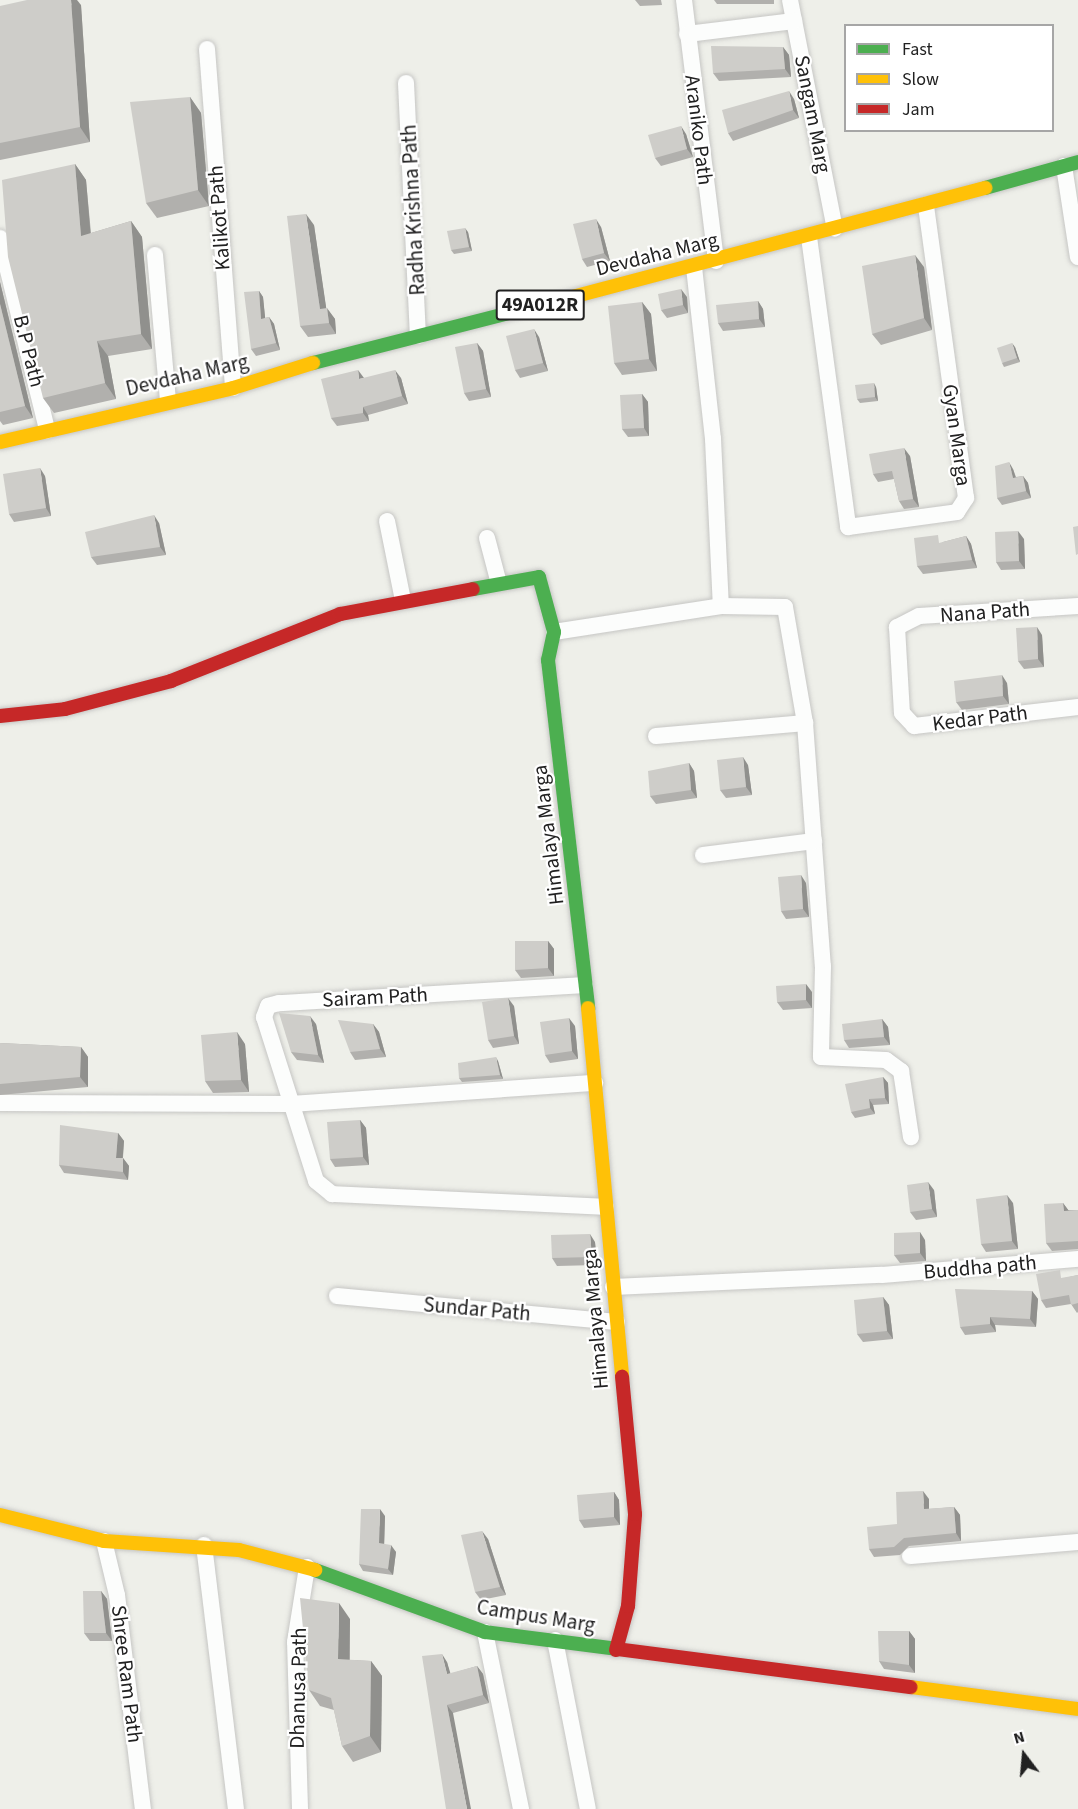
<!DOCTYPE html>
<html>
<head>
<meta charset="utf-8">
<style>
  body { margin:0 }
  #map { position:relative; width:1078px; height:1809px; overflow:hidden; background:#eeefe9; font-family:"Source Sans 3",sans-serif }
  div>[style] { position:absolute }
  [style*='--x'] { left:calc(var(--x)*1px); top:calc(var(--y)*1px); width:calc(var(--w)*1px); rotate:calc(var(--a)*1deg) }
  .roads { filter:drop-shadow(0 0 2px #c6c6c4) drop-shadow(0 0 2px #c6c6c4) }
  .street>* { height:16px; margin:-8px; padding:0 8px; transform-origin:8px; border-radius:8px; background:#fcfdfc }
  .fast>* { height:14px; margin:-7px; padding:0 7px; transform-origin:7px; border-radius:7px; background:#4caf50 }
  .slow>* { height:14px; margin:-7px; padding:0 7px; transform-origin:7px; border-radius:7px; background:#ffc107 }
  .jam>* { height:14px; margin:-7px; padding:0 7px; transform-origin:7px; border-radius:7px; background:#c62828 }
  .wall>* { inset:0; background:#b1b0ad }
  .shaded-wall>* { inset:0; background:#90908d }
  .building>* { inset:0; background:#cecdc9 }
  span { translate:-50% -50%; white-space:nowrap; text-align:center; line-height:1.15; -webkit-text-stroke:4.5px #fff; paint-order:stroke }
  .shield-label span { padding:2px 4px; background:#fff; border:2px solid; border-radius:4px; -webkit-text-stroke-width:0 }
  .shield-label { font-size:20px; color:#212121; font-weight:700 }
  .street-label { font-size:21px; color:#212121 }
  .legend { position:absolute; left:844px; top:24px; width:210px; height:108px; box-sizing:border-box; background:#fff; border:2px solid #a6a6a6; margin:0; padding:8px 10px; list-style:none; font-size:18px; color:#212121 }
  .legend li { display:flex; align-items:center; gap:12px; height:30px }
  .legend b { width:30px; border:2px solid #a6a6a6 }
  .north { position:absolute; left:994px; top:1725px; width:60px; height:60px; -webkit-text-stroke:4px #fff; paint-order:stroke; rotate:344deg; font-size:16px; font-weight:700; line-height:24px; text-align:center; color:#212121 }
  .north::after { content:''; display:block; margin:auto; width:21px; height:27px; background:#212121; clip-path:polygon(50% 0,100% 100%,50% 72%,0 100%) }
</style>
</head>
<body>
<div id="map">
  <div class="roads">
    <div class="street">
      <i style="--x:684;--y:0;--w:263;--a:83"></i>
      <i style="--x:790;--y:0;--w:233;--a:78.9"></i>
      <i style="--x:687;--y:34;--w:108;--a:-6.9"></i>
      <i style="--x:207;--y:49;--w:340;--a:85.6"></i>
      <i style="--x:406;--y:83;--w:253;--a:87.3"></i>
      <i style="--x:1064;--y:166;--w:92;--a:81.3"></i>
      <i style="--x:809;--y:237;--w:293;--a:82.3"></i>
      <i style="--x:848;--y:527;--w:110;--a:-7.8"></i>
      <i style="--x:957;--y:512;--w:17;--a:-57"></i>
      <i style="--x:966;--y:498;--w:296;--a:-97.8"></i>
      <i style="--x:0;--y:238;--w:198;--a:76.2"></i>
      <i style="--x:155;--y:255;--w:147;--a:84.9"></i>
      <i style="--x:694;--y:267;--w:173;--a:83.7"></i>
      <i style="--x:713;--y:439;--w:167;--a:87.3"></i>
      <i style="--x:721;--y:606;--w:64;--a:0.9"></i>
      <i style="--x:785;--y:607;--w:118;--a:80.2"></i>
      <i style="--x:805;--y:723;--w:244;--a:85.8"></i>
      <i style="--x:823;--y:966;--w:91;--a:91.3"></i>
      <i style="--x:821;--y:1057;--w:65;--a:2.6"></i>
      <i style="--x:886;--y:1060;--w:19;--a:36"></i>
      <i style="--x:901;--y:1071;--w:67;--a:81.4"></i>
      <i style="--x:387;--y:521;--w:81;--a:78.6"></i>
      <i style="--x:487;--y:538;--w:43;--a:75.3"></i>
      <i style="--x:1078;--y:606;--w:159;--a:176.4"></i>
      <i style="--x:919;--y:616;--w:25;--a:153"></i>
      <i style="--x:897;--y:627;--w:86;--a:86.7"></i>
      <i style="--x:902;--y:713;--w:18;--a:47"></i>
      <i style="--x:914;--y:726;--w:165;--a:-6.6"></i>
      <i style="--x:554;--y:632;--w:169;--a:-8.8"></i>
      <i style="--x:656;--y:736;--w:150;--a:-5"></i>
      <i style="--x:703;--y:855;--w:112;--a:-7.2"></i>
      <i style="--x:585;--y:985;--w:307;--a:176.6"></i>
      <i style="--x:279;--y:1003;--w:11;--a:165"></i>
      <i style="--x:268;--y:1006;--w:12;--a:110"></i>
      <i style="--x:264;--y:1017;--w:172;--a:72.4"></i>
      <i style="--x:316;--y:1181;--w:21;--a:39"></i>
      <i style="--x:332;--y:1194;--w:274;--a:2.7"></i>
      <i style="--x:0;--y:1103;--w:291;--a:0.2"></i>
      <i style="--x:291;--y:1104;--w:305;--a:-4"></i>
      <i style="--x:613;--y:1287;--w:269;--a:-2.6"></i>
      <i style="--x:882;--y:1275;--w:197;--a:-4.7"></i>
      <i style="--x:337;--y:1296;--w:281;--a:5.3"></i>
      <i style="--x:104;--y:1541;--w:56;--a:76.5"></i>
      <i style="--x:117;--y:1595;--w:216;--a:83.1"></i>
      <i style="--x:204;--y:1545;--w:266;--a:83.1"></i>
      <i style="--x:910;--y:1556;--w:169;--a:-4.8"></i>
      <i style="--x:485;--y:1632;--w:181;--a:78.5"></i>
      <i style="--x:555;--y:1640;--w:172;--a:79"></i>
      <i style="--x:300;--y:1809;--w:167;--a:-91.7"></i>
      <i style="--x:295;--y:1642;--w:76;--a:-80.9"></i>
    </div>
    <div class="fast">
      <i style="--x:985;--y:188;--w:97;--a:-15.6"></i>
      <i style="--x:313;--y:363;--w:256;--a:-14.3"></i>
      <i style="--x:473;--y:589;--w:67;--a:-10.3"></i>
      <i style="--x:539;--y:577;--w:57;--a:74.7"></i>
      <i style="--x:554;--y:632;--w:29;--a:102"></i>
      <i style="--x:548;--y:660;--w:350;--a:83.4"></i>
      <i style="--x:315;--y:1570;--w:181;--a:20"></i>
      <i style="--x:485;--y:1632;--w:133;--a:7.3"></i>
    </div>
    <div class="slow">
      <i style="--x:561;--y:300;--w:439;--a:-14.8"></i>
      <i style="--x:0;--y:442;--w:239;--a:-13"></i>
      <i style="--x:233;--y:388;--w:84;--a:-17.4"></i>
      <i style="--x:588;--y:1008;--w:371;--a:84.7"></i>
      <i style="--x:0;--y:1515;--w:107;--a:14"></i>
      <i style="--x:104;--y:1541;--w:135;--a:3.8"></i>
      <i style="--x:239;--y:1550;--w:79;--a:14.7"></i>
      <i style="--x:911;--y:1687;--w:168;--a:7.5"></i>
    </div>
    <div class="jam">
      <i style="--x:0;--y:716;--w:65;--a:-6.1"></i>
      <i style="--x:65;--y:709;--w:110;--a:-14.8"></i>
      <i style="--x:171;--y:681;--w:182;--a:-21.6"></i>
      <i style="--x:340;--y:614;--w:135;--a:-10.6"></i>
      <i style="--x:617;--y:1649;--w:296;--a:7.4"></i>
      <i style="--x:616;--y:1650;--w:46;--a:-74.7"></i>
      <i style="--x:628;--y:1606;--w:92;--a:-85.6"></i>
      <i style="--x:635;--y:1514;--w:138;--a:-95.4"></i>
    </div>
  </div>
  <div class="wall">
    <i style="clip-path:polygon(635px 0,661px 0,662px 5px,640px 6px)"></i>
    <i style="clip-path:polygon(714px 0,774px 0,774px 4px,717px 4px)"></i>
    <i style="clip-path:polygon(81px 5px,90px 142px,0 160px,0 6px)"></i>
    <i style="clip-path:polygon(783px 47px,789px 55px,791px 77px,719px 81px,713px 73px)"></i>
    <i style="clip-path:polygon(190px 97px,201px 113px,209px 206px,157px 218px,146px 203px)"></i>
    <i style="clip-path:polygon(794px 99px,799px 118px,733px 141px,728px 133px)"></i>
    <i style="clip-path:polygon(686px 134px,693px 157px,661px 166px,655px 158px)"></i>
    <i style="clip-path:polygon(75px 164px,86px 180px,91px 233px,131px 221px,142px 237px,152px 349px,108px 356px,116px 399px,54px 413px,43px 398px)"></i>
    <i style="clip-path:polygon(314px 225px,326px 308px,335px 319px,336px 334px,308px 337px,300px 326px)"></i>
    <i style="clip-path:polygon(601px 227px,610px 261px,587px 267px,582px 259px)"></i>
    <i style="clip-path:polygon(468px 232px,472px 251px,454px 254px,451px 250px)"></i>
    <i style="clip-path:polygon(924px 267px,932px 330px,881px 345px,872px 334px)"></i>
    <i style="clip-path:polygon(0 282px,33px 418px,3px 425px,0 421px)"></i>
    <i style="clip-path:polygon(259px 291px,263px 297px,265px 318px,269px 317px,274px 324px,280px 350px,256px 356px,251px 349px)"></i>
    <i style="clip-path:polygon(687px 297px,688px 313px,667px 318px,661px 310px)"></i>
    <i style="clip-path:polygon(758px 301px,763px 309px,765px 327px,723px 331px,718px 323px)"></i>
    <i style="clip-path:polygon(642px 302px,651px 314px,657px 371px,622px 375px,614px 363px)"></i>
    <i style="clip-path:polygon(539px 337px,548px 371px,520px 378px,515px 370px)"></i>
    <i style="clip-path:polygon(477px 343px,483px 351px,491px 397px,469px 401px,464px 393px)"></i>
    <i style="clip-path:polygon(1015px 347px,1020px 362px,1004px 367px,1002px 363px)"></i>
    <i style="clip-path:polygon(364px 378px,401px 378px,408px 404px,368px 415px,369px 421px,337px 426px,331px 418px)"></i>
    <i style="clip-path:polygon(876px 387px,878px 401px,860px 403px,857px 399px)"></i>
    <i style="clip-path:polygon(642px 394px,648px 402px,649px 436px,628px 437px,622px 429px)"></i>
    <i style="clip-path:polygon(910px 456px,919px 507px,904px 509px,899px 501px,894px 479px,878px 482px,873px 474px)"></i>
    <i style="clip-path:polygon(1013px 469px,1016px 477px,1023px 476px,1028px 483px,1031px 498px,1002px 505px,997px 498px)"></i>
    <i style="clip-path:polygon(45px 476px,51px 516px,14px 522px,9px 514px)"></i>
    <i style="clip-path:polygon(159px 523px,166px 555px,97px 565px,91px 557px)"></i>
    <i style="clip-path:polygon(966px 536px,971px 544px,977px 568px,923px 574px,917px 566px,943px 542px)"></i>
    <i style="clip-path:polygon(1024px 539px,1025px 569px,1001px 570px,996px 562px)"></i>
    <i style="clip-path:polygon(1042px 635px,1044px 667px,1024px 669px,1018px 661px)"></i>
    <i style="clip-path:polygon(1007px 683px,1009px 704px,962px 710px,956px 702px)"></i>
    <i style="clip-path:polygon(689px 763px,694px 771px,697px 798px,656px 804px,650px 796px)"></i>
    <i style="clip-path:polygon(748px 765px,752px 795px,726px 798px,720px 790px)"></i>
    <i style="clip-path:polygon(806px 883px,809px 917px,786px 919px,781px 911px)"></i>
    <i style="clip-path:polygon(548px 941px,554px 949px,554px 976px,521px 978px,515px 970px)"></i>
    <i style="clip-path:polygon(812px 992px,812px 1008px,783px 1010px,777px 1002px)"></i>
    <i style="clip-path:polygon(514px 1006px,519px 1044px,493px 1048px,488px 1040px)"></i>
    <i style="clip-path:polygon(882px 1019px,888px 1027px,890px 1045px,849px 1048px,844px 1040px)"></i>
    <i style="clip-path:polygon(316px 1024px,324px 1063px,297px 1060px,291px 1052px)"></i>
    <i style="clip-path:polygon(373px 1024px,379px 1032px,386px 1057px,355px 1060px,350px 1052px)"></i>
    <i style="clip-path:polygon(575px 1026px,578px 1059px,550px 1063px,545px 1055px)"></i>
    <i style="clip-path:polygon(0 1043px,81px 1047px,88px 1057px,88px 1087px,0 1095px)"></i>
    <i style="clip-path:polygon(245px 1044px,249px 1092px,213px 1093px,205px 1081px)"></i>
    <i style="clip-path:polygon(498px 1061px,503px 1079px,462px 1082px,459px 1078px)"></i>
    <i style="clip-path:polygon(883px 1077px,888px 1083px,889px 1104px,873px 1105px,875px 1114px,855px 1118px,851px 1112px)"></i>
    <i style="clip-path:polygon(360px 1120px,366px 1128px,369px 1165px,335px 1167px,330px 1159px)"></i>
    <i style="clip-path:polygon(118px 1133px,124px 1141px,123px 1158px,129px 1166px,128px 1180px,64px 1173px,59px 1165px)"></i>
    <i style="clip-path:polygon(934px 1190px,937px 1217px,916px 1220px,910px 1212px)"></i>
    <i style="clip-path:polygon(1013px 1203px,1018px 1249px,986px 1252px,981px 1244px)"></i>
    <i style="clip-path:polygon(1063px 1203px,1068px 1210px,1078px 1210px,1078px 1249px,1052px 1251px,1046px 1243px)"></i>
    <i style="clip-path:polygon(925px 1240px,926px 1261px,900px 1263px,894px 1255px)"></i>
    <i style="clip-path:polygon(595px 1242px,597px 1265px,557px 1266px,552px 1258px)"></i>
    <i style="clip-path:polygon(1078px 1275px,1078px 1312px,1077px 1313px,1071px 1304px,1046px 1308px,1041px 1300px,1065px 1278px)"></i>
    <i style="clip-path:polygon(1032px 1291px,1038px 1299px,1036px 1327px,995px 1325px,996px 1332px,965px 1335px,960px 1327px)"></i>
    <i style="clip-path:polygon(883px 1297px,889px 1305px,893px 1339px,863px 1342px,857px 1334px)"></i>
    <i style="clip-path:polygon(614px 1492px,619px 1500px,620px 1525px,584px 1528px,579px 1520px)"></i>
    <i style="clip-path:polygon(929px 1499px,929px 1509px,954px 1507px,960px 1515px,961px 1541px,909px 1546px,900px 1555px,874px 1557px,869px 1549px)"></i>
    <i style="clip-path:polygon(385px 1516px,384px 1544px,396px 1552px,393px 1575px,363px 1571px,359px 1564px)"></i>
    <i style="clip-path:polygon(488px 1539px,506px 1595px,481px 1600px,475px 1592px)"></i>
    <i style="clip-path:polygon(101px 1591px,107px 1599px,112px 1641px,90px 1641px,84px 1633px)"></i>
    <i style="clip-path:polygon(350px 1619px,350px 1660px,371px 1661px,382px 1676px,381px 1752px,353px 1762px,342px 1746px,334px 1710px,320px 1706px,309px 1690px)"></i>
    <i style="clip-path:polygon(909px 1631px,915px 1639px,915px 1673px,884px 1669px,879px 1661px)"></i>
    <i style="clip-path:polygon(447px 1662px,450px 1674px,477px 1666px,483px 1674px,489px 1703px,453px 1713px,446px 1809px)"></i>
  </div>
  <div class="shaded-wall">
    <i style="clip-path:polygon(71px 0,77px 0,81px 5px,90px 142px,80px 127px)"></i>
    <i style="clip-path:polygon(783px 47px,789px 55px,791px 77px,785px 69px)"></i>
    <i style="clip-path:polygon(789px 91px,794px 99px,799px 118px,793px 110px)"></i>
    <i style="clip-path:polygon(190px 97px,201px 113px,209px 206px,198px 190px)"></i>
    <i style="clip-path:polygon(681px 126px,686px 134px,693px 157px,687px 149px)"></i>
    <i style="clip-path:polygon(75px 164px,86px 180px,92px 251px,81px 236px)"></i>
    <i style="clip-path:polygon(306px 214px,314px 225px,328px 320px,320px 309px)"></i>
    <i style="clip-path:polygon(596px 219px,601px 227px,610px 261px,604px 253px)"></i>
    <i style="clip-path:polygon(131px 221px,142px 237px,152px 349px,141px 334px)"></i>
    <i style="clip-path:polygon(465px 228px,468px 232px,472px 251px,469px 247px)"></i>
    <i style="clip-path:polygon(915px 255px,924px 267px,932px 330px,924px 318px)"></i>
    <i style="clip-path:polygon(0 282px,33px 418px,25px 406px,0 304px)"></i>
    <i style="clip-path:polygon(681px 289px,687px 297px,688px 313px,683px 305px)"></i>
    <i style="clip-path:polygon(259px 291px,263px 297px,266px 326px,261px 319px)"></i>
    <i style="clip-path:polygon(758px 301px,763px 309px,765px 327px,759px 319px)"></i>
    <i style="clip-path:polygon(642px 302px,651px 314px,657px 371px,649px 359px)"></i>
    <i style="clip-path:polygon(327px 308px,335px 319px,336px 334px,329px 323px)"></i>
    <i style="clip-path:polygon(269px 317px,274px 324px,280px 350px,276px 343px)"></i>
    <i style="clip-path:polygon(534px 329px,539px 337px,548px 371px,543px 363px)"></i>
    <i style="clip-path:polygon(97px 341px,108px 356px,116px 399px,105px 383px)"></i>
    <i style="clip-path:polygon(477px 343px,483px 351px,491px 397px,486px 389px)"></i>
    <i style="clip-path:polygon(1012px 343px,1015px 347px,1020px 362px,1017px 358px)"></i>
    <i style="clip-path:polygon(358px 370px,364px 378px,359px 379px)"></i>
    <i style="clip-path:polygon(395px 370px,401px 378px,408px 404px,402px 396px)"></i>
    <i style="clip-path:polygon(874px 383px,876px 387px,878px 401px,875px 397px)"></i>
    <i style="clip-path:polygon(642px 394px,648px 402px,649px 436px,644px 428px)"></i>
    <i style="clip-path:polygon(363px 407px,368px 415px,369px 421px,363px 413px)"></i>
    <i style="clip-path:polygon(904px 448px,910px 456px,919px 507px,913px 499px)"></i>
    <i style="clip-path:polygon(1009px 462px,1013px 469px,1018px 485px,1013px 478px)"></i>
    <i style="clip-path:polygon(40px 468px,45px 476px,51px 516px,46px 508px)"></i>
    <i style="clip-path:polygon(1023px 476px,1028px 483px,1031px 498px,1026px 491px)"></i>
    <i style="clip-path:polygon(154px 515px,159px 523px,166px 555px,160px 547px)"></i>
    <i style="clip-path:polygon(1018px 531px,1024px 539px,1025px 569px,1019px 561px)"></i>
    <i style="clip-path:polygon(966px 536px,971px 544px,977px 568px,972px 560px)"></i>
    <i style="clip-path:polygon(1037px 627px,1042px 635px,1044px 667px,1038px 659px)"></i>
    <i style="clip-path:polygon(1002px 675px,1007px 683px,1009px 704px,1003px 696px)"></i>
    <i style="clip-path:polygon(743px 757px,748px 765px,752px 795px,746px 787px)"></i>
    <i style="clip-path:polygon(689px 763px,694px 771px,697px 798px,691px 790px)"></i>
    <i style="clip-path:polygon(801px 875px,806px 883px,809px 917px,803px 909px)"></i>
    <i style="clip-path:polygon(548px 941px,554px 949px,554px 976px,548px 968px)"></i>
    <i style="clip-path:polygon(806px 984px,812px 992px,812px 1008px,806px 1000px)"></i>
    <i style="clip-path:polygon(508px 998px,514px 1006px,519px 1044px,514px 1036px)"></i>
    <i style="clip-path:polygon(310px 1016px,316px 1024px,324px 1063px,318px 1055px)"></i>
    <i style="clip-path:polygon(569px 1018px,575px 1026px,578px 1059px,572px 1051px)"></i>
    <i style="clip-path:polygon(882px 1019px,888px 1027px,890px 1045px,884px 1037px)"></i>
    <i style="clip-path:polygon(373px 1024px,379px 1032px,386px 1057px,380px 1049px)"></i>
    <i style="clip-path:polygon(237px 1032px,245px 1044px,249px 1092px,241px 1080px)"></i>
    <i style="clip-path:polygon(81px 1047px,88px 1057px,88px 1087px,80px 1077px)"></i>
    <i style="clip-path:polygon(496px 1057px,498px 1061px,503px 1079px,500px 1075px)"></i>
    <i style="clip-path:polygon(883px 1077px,888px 1083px,889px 1104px,885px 1098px)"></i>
    <i style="clip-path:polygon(869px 1099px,873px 1105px,875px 1114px,870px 1108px)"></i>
    <i style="clip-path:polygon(360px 1120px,366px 1128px,369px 1165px,363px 1157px)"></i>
    <i style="clip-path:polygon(118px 1133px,124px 1141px,122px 1166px,116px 1158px)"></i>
    <i style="clip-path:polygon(123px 1158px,129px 1166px,128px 1180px,123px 1172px)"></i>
    <i style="clip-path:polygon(928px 1182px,934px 1190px,937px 1217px,932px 1209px)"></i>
    <i style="clip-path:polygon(1007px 1195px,1013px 1203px,1018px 1249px,1012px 1241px)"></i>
    <i style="clip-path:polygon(1063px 1203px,1069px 1211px,1064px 1211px)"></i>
    <i style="clip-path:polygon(920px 1232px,925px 1240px,926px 1261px,920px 1253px)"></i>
    <i style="clip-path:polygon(590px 1234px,595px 1242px,597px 1265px,592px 1257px)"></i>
    <i style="clip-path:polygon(1032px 1291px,1038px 1299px,1036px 1327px,1030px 1319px)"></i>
    <i style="clip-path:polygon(883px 1297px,889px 1305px,893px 1339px,887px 1331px)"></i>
    <i style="clip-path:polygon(990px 1317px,995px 1325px,996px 1332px,990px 1324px)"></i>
    <i style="clip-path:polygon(923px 1491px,929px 1499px,929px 1517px,924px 1509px)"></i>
    <i style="clip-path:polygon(614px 1492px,619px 1500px,620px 1525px,614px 1517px)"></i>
    <i style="clip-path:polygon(954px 1507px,960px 1515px,961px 1541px,956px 1533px)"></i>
    <i style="clip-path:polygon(380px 1509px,385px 1516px,384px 1550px,379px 1543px)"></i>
    <i style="clip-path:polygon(482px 1531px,488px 1539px,506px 1595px,500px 1587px)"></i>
    <i style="clip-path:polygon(391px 1545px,396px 1552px,393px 1575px,388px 1569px)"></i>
    <i style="clip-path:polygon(101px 1591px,107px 1599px,112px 1641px,106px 1633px)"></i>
    <i style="clip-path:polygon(339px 1603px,350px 1619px,349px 1674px,338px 1659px)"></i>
    <i style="clip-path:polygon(909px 1631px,915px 1639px,915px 1673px,909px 1665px)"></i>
    <i style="clip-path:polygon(442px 1654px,447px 1662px,453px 1682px,447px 1674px)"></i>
    <i style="clip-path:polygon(371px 1661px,382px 1676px,381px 1752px,370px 1736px)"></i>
    <i style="clip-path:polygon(477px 1666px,483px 1674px,489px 1703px,483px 1695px)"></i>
    <i style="clip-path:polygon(447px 1705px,453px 1713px,471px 1809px,467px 1809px)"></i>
  </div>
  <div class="building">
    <i style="clip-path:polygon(27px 0,71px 0,80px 127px,0 143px,0 6px)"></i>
    <i style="clip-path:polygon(711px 46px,783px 47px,785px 69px,713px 73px)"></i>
    <i style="clip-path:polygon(789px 91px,793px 110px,728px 133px,722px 110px)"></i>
    <i style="clip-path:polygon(190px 97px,198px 190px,146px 203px,130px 102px)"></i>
    <i style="clip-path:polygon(681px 126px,687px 149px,655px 158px,648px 135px)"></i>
    <i style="clip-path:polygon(75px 164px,81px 236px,131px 221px,141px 334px,97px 341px,105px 383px,43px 398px,8px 257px,2px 180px)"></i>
    <i style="clip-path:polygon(306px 214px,320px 309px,327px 308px,329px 323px,300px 326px,287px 216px)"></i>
    <i style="clip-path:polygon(596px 219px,604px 253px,582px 259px,573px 224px)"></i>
    <i style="clip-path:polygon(465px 228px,469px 247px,451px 250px,447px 231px)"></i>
    <i style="clip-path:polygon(915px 255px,924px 318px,872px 334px,862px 266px)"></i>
    <i style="clip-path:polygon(681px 289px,683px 305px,661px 310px,658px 294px)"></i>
    <i style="clip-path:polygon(259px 291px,261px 319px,269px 317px,276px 343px,251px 349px,244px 292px)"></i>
    <i style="clip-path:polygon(758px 301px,759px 319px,718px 323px,716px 305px)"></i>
    <i style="clip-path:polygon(642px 302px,649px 359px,614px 363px,608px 306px)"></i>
    <i style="clip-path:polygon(0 304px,25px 406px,0 412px)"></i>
    <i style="clip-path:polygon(534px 329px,543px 363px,515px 370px,506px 336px)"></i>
    <i style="clip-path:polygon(477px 343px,486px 389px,464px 393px,455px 347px)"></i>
    <i style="clip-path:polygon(1012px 343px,1017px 358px,1002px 363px,997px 348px)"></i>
    <i style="clip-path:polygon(358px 370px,359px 379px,395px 370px,402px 396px,363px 407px,363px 413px,331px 418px,321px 379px)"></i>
    <i style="clip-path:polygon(874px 383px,875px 397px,857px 399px,855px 385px)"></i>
    <i style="clip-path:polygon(642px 394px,644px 428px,622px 429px,620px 395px)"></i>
    <i style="clip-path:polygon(904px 448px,913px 499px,899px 501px,892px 471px,873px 474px,869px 454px)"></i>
    <i style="clip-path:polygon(1009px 462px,1013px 478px,1023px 476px,1026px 491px,997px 498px,995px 466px)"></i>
    <i style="clip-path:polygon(40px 468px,46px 508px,9px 514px,3px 474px)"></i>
    <i style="clip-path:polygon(154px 515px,160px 547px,91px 557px,85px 532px)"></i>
    <i style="clip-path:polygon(1078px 526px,1078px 554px,1076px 555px,1073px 527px)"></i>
    <i style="clip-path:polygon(1018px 531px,1019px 561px,996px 562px,995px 532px)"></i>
    <i style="clip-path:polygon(938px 535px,939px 543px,966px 536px,972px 560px,917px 566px,914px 538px)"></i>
    <i style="clip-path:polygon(1037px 627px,1038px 659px,1018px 661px,1016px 628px)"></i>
    <i style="clip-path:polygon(1002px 675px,1003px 696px,956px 702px,954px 681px)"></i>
    <i style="clip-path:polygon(743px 757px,746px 787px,720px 790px,717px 760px)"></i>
    <i style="clip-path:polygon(689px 763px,691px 790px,650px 796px,648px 771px)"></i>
    <i style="clip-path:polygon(801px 875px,803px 909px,781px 911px,778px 877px)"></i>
    <i style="clip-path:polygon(515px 941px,548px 941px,548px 968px,515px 970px)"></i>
    <i style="clip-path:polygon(806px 984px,806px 1000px,777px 1002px,776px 986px)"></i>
    <i style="clip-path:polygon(508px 998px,514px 1036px,488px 1040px,482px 1002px)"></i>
    <i style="clip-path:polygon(279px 1013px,310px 1016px,318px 1055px,291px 1052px)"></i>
    <i style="clip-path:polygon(569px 1018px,572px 1051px,545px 1055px,540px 1022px)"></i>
    <i style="clip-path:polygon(882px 1019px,884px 1037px,844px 1040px,842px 1024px)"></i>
    <i style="clip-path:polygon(338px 1020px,373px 1024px,380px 1049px,350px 1052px)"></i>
    <i style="clip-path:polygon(237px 1032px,241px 1080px,205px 1081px,201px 1035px)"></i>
    <i style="clip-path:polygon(0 1043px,81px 1047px,80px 1077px,0 1084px)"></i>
    <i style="clip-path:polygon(496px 1057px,500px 1075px,459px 1078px,458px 1063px)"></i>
    <i style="clip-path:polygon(883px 1077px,885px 1098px,869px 1099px,870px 1108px,851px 1112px,845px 1084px)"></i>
    <i style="clip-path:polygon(360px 1120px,363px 1157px,330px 1159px,327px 1122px)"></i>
    <i style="clip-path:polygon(60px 1125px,118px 1133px,116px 1158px,123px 1158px,123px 1172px,59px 1165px)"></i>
    <i style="clip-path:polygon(928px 1182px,932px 1209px,910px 1212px,907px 1185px)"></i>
    <i style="clip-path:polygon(1007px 1195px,1012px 1241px,981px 1244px,976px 1199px)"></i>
    <i style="clip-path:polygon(1063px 1203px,1064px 1211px,1078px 1210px,1078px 1241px,1046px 1243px,1044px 1204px)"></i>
    <i style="clip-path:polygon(920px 1232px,920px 1253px,894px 1255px,894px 1233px)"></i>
    <i style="clip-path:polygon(590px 1234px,592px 1257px,552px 1258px,551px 1235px)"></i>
    <i style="clip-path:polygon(1060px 1270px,1061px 1278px,1078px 1275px,1078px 1303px,1071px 1305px,1069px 1295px,1041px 1300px,1036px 1274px)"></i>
    <i style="clip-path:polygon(955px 1289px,1032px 1291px,1030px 1319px,990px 1317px,990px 1324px,960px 1327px)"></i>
    <i style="clip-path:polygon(883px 1297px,887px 1331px,857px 1334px,854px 1300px)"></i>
    <i style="clip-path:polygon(923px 1491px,924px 1509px,954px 1507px,956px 1533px,904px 1538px,894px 1547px,869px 1549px,867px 1527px,897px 1524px,896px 1492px)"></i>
    <i style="clip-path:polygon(614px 1492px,614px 1517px,579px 1520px,577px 1495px)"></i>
    <i style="clip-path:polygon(361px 1509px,380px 1509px,379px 1543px,391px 1545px,388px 1569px,359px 1564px)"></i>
    <i style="clip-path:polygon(482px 1531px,500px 1587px,475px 1592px,461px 1535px)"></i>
    <i style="clip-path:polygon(83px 1591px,101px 1591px,106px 1633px,84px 1633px)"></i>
    <i style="clip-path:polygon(300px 1598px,339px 1603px,338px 1659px,371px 1661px,370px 1736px,342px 1746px,331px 1698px,309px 1690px)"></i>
    <i style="clip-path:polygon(878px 1631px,909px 1631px,909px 1665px,879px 1661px)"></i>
    <i style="clip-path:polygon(442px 1654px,447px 1674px,477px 1666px,483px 1695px,447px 1705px,467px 1809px,446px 1809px,422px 1656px)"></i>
  </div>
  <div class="shield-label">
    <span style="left:540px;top:305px">49A012R</span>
  </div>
  <div class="street-label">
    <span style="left:813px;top:114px;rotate:79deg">Sangam Marg</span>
    <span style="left:699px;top:130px;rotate:83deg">Araniko Path</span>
    <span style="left:413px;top:210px;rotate:-93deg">Radha Krishna Path</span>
    <span style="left:219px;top:218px;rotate:-94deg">Kalikot Path</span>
    <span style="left:657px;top:254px;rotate:-14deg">Devdaha Marg</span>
    <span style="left:29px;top:351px;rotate:76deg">B.P Path</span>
    <span style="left:187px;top:375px;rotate:-13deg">Devdaha Marg</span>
    <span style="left:957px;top:435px;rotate:82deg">Gyan Marga</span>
    <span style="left:985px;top:612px;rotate:-4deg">Nana Path</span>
    <span style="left:980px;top:718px;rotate:-7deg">Kedar Path</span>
    <span style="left:548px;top:835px;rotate:-97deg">Himalaya Marga</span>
    <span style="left:375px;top:997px;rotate:-3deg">Sairam Path</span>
    <span style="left:980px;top:1267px;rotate:-5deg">Buddha path</span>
    <span style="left:477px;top:1309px;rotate:5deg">Sundar Path</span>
    <span style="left:595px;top:1319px;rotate:-95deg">Himalaya Marga</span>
    <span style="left:536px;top:1616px;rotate:9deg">Campus Marg</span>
    <span style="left:127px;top:1674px;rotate:83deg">Shree Ram Path</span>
    <span style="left:298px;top:1688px;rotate:-89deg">Dhanusa Path</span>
  </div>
  <ul class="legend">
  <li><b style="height:8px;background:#4caf50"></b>Fast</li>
  <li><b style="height:8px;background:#ffc107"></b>Slow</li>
  <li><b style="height:8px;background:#c62828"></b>Jam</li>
  </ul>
  <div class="north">N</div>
</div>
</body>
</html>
